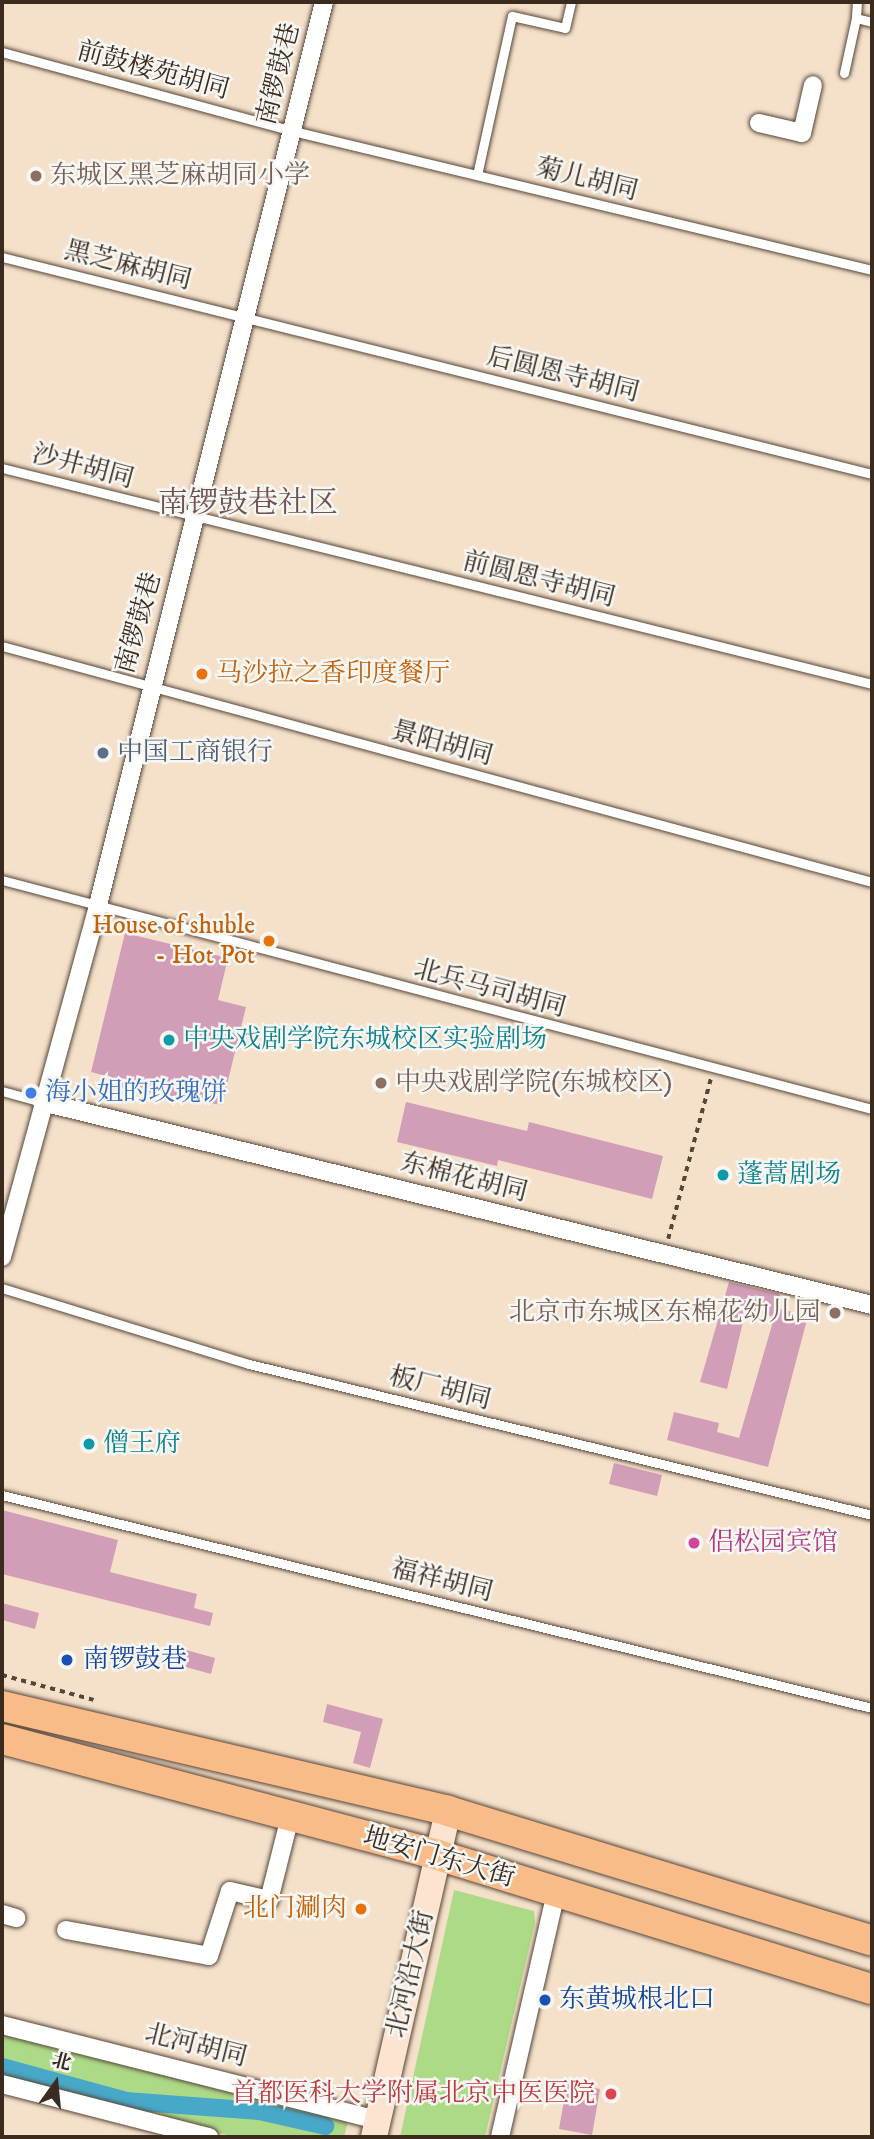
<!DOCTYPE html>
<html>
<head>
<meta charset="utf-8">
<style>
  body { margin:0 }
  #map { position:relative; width:874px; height:2139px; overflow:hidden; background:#f5e1ca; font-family:"IM FELL DW Pica","Noto Serif SC",serif }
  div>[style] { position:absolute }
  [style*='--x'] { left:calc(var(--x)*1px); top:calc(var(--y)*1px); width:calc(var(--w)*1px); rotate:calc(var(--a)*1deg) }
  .green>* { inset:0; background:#adda86 }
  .canal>* { height:18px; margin:-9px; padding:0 9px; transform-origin:9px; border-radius:9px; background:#48a8c7 }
  .building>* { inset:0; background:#d29db7 }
  .path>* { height:3.5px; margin-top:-1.75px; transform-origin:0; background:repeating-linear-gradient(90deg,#574538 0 5px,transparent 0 10px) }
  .roads { filter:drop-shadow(0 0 2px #574538) drop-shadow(0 0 2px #574538) }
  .lane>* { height:9px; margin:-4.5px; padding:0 4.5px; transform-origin:4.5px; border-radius:4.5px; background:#fff }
  .street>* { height:18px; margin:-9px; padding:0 9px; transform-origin:9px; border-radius:9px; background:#fff }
  .secondary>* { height:26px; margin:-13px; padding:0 13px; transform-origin:13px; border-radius:13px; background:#fde4d0 }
  .primary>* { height:30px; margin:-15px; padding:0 15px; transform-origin:15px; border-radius:15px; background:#f9bc89 }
  .dots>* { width:19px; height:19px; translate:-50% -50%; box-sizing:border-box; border:4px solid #f6f6f2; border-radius:50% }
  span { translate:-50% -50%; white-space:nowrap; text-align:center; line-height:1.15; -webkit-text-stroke:5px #f6f6f2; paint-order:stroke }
  .street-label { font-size:26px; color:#3b2a1e }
  .education-label { font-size:26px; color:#785e54 }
  .left { translate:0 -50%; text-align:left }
  .right { translate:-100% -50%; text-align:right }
  .food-label { font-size:26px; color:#c56008 }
  .service-label { font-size:26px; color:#4e5e75 }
  .culture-label { font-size:26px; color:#0d838f }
  .shop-label { font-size:26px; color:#366cbe }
  .hotel-label { font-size:26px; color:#b23c85 }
  .transit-label { font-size:26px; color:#164399 }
  .health-label { font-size:26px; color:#be3a42 }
  .quarter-label { font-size:30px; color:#705254 }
  .frame { position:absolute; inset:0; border:4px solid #3b2a1e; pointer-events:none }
  .north { position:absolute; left:21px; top:2048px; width:70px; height:70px; -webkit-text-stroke:5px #f6f6f2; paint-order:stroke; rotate:15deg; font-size:19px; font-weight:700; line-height:28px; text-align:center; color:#3b2a1e }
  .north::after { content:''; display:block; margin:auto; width:24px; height:32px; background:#3b2a1e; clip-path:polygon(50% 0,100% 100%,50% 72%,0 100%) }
</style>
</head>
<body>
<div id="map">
  <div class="green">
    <i style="clip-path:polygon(454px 1890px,534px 1911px,535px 1923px,485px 2137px,400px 2137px)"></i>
    <i style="clip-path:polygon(2px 2035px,348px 2121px,344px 2137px,235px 2137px,2px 2078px)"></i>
  </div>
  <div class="canal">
    <i style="--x:2;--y:2067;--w:129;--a:15.3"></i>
    <i style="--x:126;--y:2101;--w:133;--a:4.3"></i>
    <i style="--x:259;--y:2111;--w:68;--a:12.8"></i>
  </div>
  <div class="building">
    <i style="clip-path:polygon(125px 933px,228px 958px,218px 1000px,246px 1007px,222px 1105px,119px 1087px,121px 1080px,91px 1072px)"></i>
    <i style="clip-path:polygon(406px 1102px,527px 1131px,529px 1122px,663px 1156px,652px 1199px,498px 1160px,497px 1166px,397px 1142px)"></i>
    <i style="clip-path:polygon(729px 1282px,780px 1294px,774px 1317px,746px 1309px,727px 1389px,700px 1382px)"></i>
    <i style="clip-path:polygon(777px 1308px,808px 1316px,768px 1467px,667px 1440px,674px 1412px,719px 1423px,717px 1432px,739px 1438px)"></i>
    <i style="clip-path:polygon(614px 1463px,662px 1475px,657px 1496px,609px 1484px)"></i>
    <i style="clip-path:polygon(2px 1510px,118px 1540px,110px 1572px,197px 1594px,194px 1608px,213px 1613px,210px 1626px,2px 1574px)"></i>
    <i style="clip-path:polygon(2px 1603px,39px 1613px,35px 1629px,2px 1620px)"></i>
    <i style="clip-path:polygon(168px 1645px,215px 1658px,211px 1674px,164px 1661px)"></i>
    <i style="clip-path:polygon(327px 1704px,383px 1719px,370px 1768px,353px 1763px,361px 1732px,323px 1722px)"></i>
    <i style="clip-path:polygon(567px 2083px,600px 2089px,592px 2135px,559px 2129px)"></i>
  </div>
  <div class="path">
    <i style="--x:668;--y:1239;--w:168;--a:-75.1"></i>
    <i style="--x:2;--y:1675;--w:95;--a:15.2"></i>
  </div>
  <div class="roads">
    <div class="lane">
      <i style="--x:857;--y:2;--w:16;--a:94"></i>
      <i style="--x:856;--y:18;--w:16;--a:14"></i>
      <i style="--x:2;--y:52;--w:302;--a:15.2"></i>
      <i style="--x:293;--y:131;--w:595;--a:13.5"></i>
      <i style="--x:844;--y:73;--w:56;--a:-77.7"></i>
      <i style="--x:477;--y:175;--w:163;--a:-77.6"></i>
      <i style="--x:512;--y:16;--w:54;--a:12.8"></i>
      <i style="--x:565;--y:28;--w:27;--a:-77"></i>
      <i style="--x:2;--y:257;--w:897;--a:14.01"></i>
      <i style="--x:2;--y:468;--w:896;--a:13.94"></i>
      <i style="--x:2;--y:646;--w:901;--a:15.18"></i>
      <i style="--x:2;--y:880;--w:900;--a:14.75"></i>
      <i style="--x:2;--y:1091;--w:41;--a:15.4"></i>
      <i style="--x:2;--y:1288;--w:258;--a:17.1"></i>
      <i style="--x:249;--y:1364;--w:641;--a:13.62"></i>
      <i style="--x:2;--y:1495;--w:896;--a:13.76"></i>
    </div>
    <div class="street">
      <i style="--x:759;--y:123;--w:44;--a:13.1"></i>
      <i style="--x:802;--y:133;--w:49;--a:-77.1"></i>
      <i style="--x:42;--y:1102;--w:854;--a:13.74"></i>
      <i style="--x:2;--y:1257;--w:361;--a:-74.7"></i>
      <i style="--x:97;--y:909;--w:935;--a:-75.95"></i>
      <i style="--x:2;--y:1914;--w:15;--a:16"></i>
      <i style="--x:66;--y:1930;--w:145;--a:10.3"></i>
      <i style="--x:209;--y:1956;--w:68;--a:-72.1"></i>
      <i style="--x:230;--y:1891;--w:40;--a:13"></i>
      <i style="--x:269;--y:1900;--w:86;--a:-75.8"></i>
      <i style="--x:2;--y:2025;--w:387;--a:14.2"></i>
      <i style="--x:2;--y:2084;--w:214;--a:14.4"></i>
      <i style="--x:500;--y:2137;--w:250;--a:-77.1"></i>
    </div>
    <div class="secondary">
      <i style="--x:374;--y:2137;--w:334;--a:-77.2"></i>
    </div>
    <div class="primary">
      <i style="--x:2;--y:1706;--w:458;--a:13.2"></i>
      <i style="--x:448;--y:1811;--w:443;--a:17"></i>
      <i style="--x:2;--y:1739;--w:451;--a:14.9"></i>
      <i style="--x:438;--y:1855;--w:454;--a:17.2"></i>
    </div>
  </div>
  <div class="dots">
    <i style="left:36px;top:176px;background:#8d6e63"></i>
    <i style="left:202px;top:674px;background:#e8710a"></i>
    <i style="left:103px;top:753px;background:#5c6f8a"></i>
    <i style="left:269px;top:941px;background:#e8710a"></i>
    <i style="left:169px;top:1040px;background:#0f9aa8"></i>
    <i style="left:381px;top:1083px;background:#8d6e63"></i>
    <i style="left:31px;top:1093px;background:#3f7fe0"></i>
    <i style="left:723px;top:1175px;background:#0f9aa8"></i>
    <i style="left:835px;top:1313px;background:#8d6e63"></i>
    <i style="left:89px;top:1444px;background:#0f9aa8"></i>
    <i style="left:694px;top:1543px;background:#d1479c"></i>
    <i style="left:67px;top:1660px;background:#1a4fb4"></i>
    <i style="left:361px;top:1909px;background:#e8710a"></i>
    <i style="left:545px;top:2000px;background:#1a4fb4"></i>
    <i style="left:611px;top:2094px;background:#e0444e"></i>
  </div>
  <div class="street-label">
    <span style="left:153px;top:71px;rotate:15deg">前鼓楼苑胡同</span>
    <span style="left:279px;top:74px;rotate:-76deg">南锣鼓巷</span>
    <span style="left:587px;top:180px;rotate:14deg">菊儿胡同</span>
    <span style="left:128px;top:266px;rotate:14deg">黑芝麻胡同</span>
    <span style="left:563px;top:375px;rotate:14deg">后圆恩寺胡同</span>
    <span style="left:83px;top:467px;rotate:15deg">沙井胡同</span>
    <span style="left:539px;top:580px;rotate:14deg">前圆恩寺胡同</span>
    <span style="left:139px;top:623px;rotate:-74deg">南锣鼓巷</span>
    <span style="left:442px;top:744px;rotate:15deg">景阳胡同</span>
    <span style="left:490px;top:989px;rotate:15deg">北兵马司胡同</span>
    <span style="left:464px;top:1178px;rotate:14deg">东棉花胡同</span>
    <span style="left:440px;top:1389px;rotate:14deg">板厂胡同</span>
    <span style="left:442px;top:1581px;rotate:14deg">福祥胡同</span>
    <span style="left:439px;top:1858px;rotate:16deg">地安门东大街</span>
    <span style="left:411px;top:1974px;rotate:-77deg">北河沿大街</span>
    <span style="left:196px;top:2046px;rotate:14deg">北河胡同</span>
  </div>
  <div class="education-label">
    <span class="left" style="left:50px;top:176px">东城区黑芝麻胡同小学</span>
    <span class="left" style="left:395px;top:1083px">中央戏剧学院(东城校区)</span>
    <span class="right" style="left:821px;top:1313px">北京市东城区东棉花幼儿园</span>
  </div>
  <div class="food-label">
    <span class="left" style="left:216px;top:674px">马沙拉之香印度餐厅</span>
    <span class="right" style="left:255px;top:941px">House of shuble<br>- Hot Pot</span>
    <span class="right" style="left:347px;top:1909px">北门涮肉</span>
  </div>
  <div class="service-label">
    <span class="left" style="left:117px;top:753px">中国工商银行</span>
  </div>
  <div class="culture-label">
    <span class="left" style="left:183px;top:1040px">中央戏剧学院东城校区实验剧场</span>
    <span class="left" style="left:737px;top:1175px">蓬蒿剧场</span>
    <span class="left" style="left:103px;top:1444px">僧王府</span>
  </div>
  <div class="shop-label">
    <span class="left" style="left:45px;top:1093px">海小姐的玫瑰饼</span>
  </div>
  <div class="hotel-label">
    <span class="left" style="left:708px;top:1543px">侣松园宾馆</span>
  </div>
  <div class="transit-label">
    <span class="left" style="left:83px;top:1660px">南锣鼓巷</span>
    <span class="left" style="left:559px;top:2000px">东黄城根北口</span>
  </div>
  <div class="health-label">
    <span class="right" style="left:595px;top:2094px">首都医科大学附属北京中医医院</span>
  </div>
  <div class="quarter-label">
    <span style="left:248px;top:504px">南锣鼓巷社区</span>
  </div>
  <div class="frame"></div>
  <div class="north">北</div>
</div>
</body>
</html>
